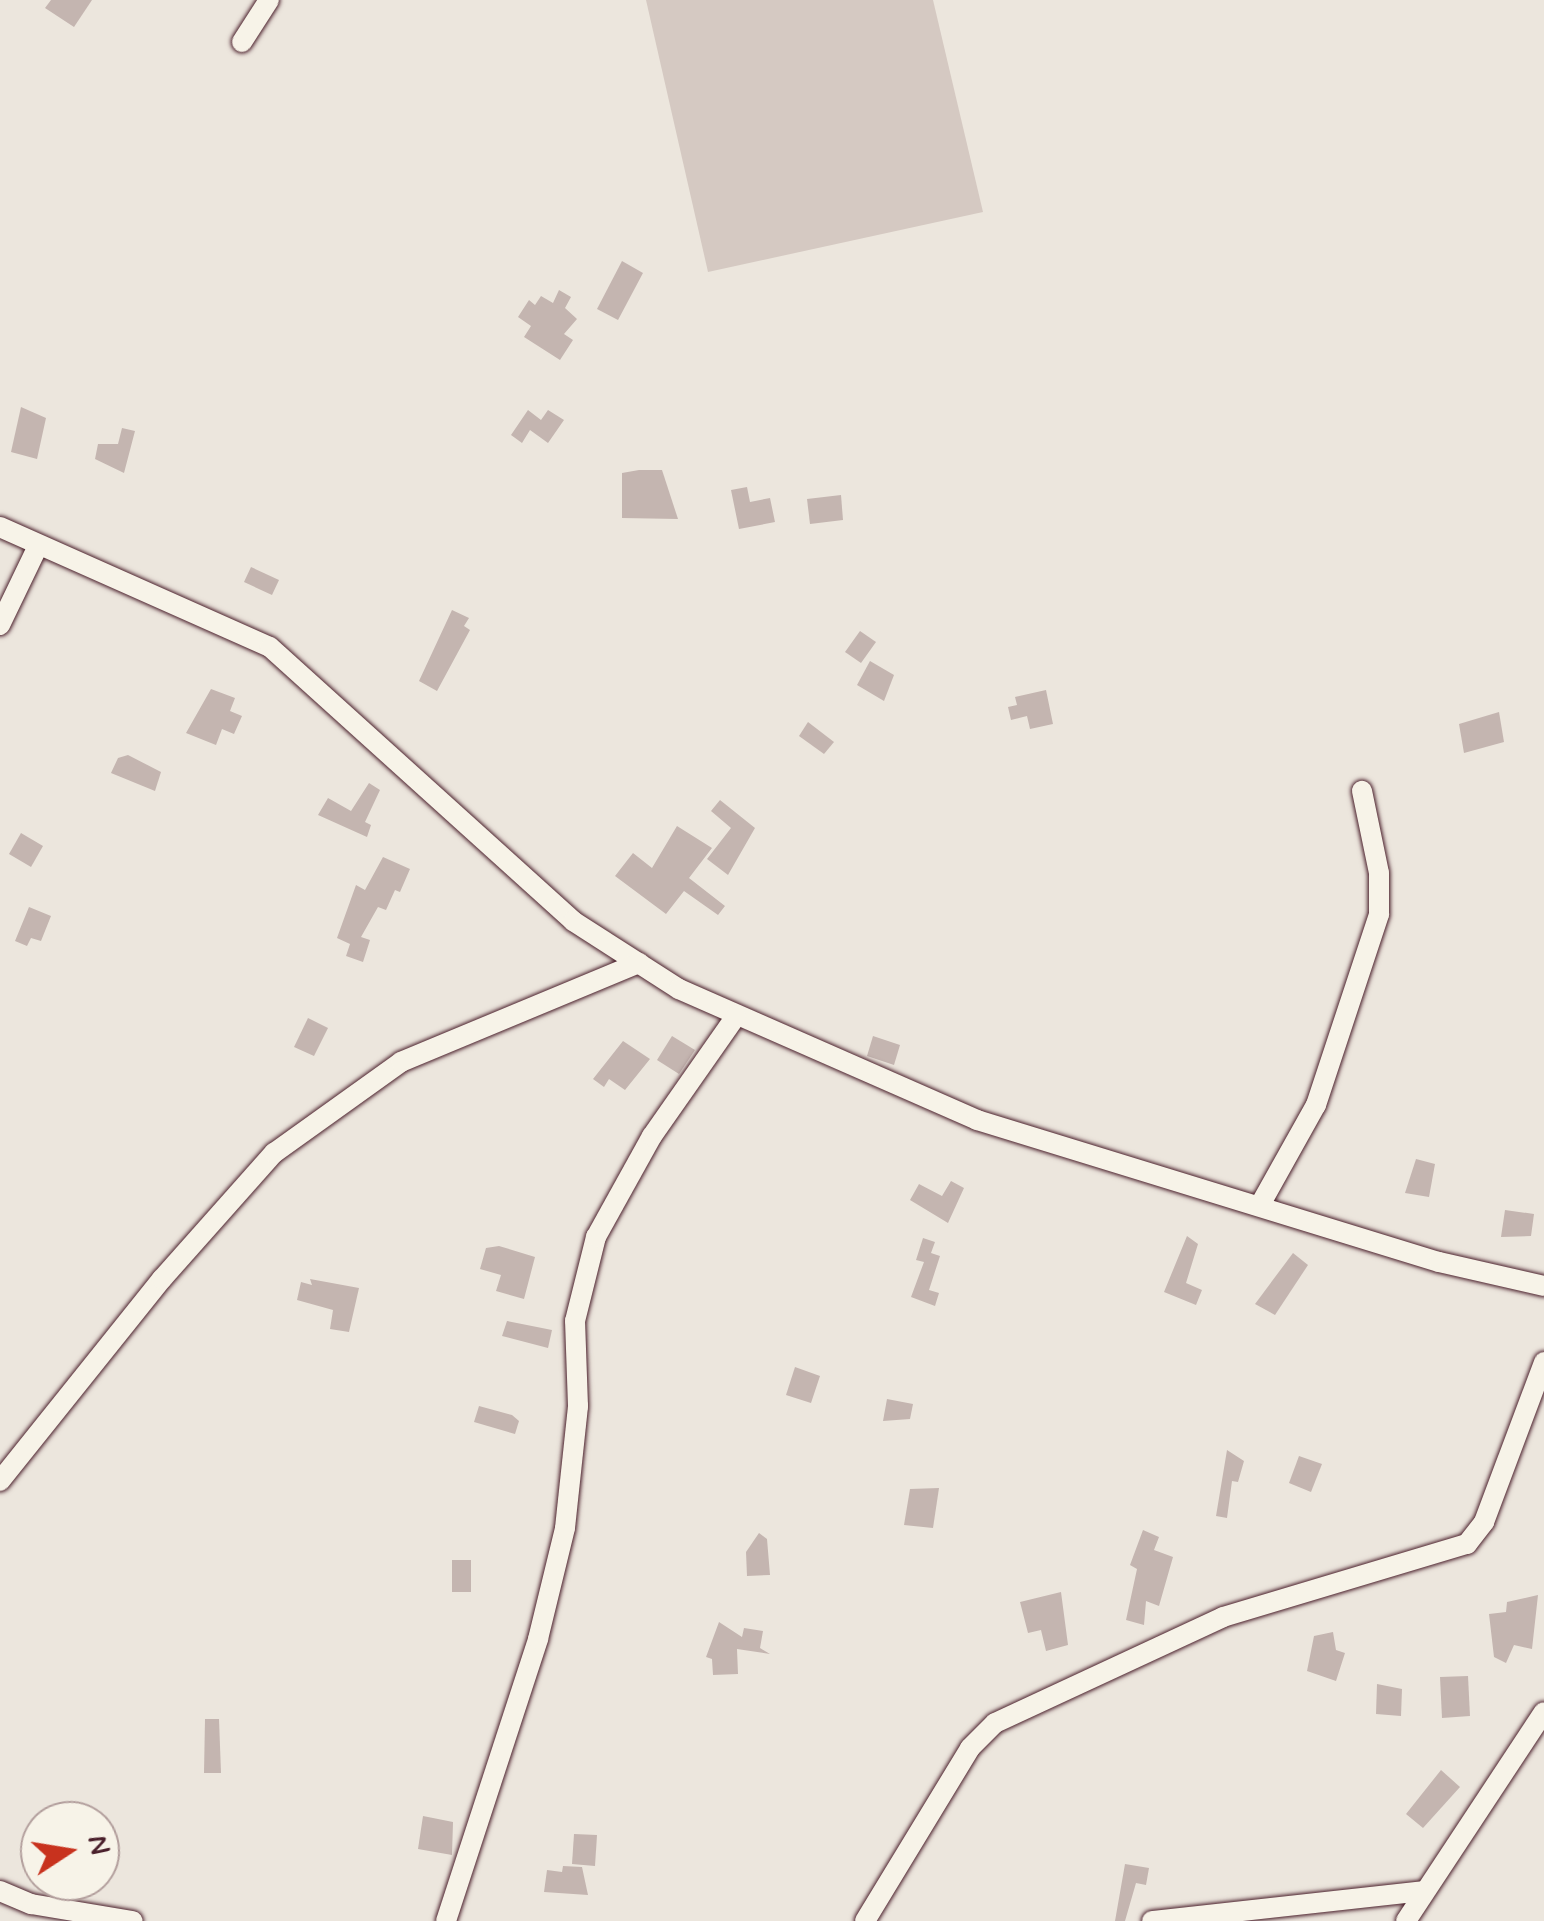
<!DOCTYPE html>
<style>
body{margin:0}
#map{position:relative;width:1544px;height:1921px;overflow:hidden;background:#ece6dd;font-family:Mynerve,sans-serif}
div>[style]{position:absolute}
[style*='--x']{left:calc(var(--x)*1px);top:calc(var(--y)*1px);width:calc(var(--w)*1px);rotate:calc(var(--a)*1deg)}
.green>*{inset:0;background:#d5c9c2}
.building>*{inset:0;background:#c4b5b0}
.roads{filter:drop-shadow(0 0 2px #4a1f2b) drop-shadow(0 0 2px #4a1f2b)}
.minor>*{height:20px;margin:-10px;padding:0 10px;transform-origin:10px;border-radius:10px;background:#f7f3e8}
span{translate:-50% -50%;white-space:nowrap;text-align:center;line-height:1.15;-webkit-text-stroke:10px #f7f3e8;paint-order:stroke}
.north{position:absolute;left:20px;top:1801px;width:100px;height:100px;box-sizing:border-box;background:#f7f3e8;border:2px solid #b29e9c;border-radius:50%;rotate:78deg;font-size:28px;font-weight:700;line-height:40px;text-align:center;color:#4a1f2b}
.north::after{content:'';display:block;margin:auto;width:35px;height:45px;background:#c8321e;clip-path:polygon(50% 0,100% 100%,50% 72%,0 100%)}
</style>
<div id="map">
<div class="green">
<i style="clip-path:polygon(646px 0,933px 0,983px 212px,708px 272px)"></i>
</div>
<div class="building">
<i style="clip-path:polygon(51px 0,92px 0,74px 27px,45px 8px)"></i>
<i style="clip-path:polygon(622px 261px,643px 273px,618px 320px,597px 309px)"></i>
<i style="clip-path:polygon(559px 290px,571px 297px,565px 308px,577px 319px,564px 334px,573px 340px,560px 360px,524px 337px,531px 326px,518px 317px,529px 300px,535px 305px,541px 296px,553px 303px)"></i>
<i style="clip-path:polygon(21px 407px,46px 418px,37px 459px,11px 452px)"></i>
<i style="clip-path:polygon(528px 410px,541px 420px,548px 410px,564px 420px,548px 443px,530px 430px,522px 443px,511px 435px)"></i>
<i style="clip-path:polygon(122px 428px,135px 431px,124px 473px,95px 459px,98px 444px,118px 444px)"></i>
<i style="clip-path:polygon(639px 470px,662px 470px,678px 519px,622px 518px,622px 473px)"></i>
<i style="clip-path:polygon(747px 487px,750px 502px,770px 498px,775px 522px,739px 529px,731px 490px)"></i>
<i style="clip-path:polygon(841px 495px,843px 520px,810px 524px,807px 499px)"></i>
<i style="clip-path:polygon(251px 567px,279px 580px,272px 595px,244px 582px)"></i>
<i style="clip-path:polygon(452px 610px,469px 618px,464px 626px,470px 630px,437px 691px,419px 681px)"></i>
<i style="clip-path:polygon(860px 631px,876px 642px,861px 663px,845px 652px)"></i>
<i style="clip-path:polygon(870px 661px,894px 675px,884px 701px,857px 685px)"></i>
<i style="clip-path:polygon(211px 689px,235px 698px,230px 711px,242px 716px,234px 734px,222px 729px,216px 745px,186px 733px)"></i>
<i style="clip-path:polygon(1046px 690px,1053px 724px,1030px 729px,1027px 716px,1011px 720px,1008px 707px,1017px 705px,1015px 697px)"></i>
<i style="clip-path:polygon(1499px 712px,1504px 742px,1464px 753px,1459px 724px)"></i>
<i style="clip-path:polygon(808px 722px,834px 742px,824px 754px,799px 736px)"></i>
<i style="clip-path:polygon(128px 755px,161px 772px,155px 791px,111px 773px,118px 758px)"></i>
<i style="clip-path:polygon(369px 783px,380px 790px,365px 822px,371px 825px,367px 837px,318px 815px,328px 798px,351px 811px)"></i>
<i style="clip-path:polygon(720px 800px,755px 828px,728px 875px,707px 859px,731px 828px,711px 811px)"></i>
<i style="clip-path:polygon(677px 826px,712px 848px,689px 878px,725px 906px,718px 915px,684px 891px,666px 914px,615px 876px,633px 853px,652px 868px)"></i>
<i style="clip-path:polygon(21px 833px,43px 846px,31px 867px,9px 854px)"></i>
<i style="clip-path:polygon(383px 857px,410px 869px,400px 892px,395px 890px,386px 910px,378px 907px,361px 937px,370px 940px,363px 962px,346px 956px,350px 944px,337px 938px,356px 885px,365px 890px)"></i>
<i style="clip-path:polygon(29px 907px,51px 916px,41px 941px,31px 938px,27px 946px,15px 941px)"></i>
<i style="clip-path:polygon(308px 1018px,328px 1028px,314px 1056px,294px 1047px)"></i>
<i style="clip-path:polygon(672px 1036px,695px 1050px,679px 1074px,657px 1060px)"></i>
<i style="clip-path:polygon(873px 1036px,900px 1045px,894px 1065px,867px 1056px)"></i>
<i style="clip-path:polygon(623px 1041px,650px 1059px,625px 1090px,609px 1079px,604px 1087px,593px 1079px)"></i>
<i style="clip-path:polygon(1416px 1159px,1435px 1164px,1429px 1197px,1405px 1193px)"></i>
<i style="clip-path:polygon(951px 1181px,964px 1188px,948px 1223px,910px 1200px,919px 1184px,942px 1196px)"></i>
<i style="clip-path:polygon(1505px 1210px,1534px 1214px,1531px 1236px,1501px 1237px)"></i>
<i style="clip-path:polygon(1187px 1236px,1198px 1244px,1186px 1283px,1202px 1290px,1196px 1305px,1164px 1292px)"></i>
<i style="clip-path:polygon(923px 1238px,935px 1242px,931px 1253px,940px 1256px,929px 1290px,939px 1293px,935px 1306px,911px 1297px,924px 1262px,916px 1260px)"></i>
<i style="clip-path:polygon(499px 1246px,535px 1257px,524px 1299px,496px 1291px,501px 1275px,480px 1269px,486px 1248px)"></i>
<i style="clip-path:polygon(1293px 1253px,1308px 1265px,1275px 1315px,1255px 1304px)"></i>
<i style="clip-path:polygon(310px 1279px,359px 1288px,349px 1332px,330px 1329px,333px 1310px,297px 1300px,301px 1282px,312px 1285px)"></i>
<i style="clip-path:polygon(507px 1321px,552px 1330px,548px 1348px,502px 1336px)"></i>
<i style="clip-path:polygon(795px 1367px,820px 1376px,811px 1403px,786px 1395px)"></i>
<i style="clip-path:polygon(887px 1399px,913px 1404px,910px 1419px,883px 1421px)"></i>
<i style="clip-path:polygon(479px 1406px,512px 1415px,519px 1421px,515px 1434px,474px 1422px)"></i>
<i style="clip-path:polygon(1227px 1450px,1244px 1461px,1238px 1482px,1232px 1481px,1227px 1518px,1216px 1516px)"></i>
<i style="clip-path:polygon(1299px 1456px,1322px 1464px,1311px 1492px,1289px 1483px)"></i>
<i style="clip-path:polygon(939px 1488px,933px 1528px,904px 1525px,910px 1489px)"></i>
<i style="clip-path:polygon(1143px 1530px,1159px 1537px,1154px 1550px,1173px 1557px,1159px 1606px,1146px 1601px,1144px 1625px,1126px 1620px,1137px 1569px,1130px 1565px)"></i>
<i style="clip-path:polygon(759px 1533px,767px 1539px,770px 1575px,747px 1576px,746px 1552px)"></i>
<i style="clip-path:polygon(452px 1560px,471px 1560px,471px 1592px,452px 1592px)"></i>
<i style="clip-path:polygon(1061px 1592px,1068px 1645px,1046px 1651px,1041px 1630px,1028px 1633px,1020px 1602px)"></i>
<i style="clip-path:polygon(1538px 1595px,1532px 1649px,1514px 1645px,1506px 1663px,1494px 1657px,1489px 1614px,1506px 1612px,1507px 1602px)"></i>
<i style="clip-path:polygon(719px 1622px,742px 1637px,744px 1628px,763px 1631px,760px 1648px,770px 1654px,737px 1649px,738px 1674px,713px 1675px,712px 1659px,706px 1657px)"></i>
<i style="clip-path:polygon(1333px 1632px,1336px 1650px,1345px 1653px,1336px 1681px,1307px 1671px,1314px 1636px)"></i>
<i style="clip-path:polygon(1468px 1676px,1470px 1716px,1442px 1718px,1440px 1677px)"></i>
<i style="clip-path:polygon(1377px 1684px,1402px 1689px,1401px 1716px,1376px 1714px)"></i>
<i style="clip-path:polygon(205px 1719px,219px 1719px,221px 1773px,204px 1773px)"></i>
<i style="clip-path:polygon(1441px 1770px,1460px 1787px,1423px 1828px,1406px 1814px)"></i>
<i style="clip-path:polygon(423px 1816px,453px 1822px,452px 1855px,418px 1849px)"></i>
<i style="clip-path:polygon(574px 1834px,597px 1835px,595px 1866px,572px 1864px)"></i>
<i style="clip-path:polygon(1125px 1864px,1149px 1868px,1146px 1885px,1136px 1883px,1125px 1921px,1115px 1921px)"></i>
<i style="clip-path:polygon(563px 1866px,582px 1867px,588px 1895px,544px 1892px,547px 1870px,562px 1872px)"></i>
</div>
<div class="roads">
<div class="minor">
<i style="--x:242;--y:42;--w:50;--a:-57.3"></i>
<i style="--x:0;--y:527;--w:295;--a:24"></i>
<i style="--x:270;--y:647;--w:409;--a:42.1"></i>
<i style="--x:573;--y:921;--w:126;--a:32.7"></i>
<i style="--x:679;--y:989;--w:326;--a:23.7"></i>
<i style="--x:977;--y:1120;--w:483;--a:17.1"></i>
<i style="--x:1439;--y:1262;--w:108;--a:12.9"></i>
<i style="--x:0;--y:625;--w:88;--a:-64.3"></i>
<i style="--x:1260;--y:1205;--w:115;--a:-60.8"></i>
<i style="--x:1316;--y:1105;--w:201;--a:-71.7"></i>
<i style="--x:1379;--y:914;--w:41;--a:-90"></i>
<i style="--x:1379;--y:873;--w:84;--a:-101.7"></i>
<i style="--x:0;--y:1481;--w:259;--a:-51.3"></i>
<i style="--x:162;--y:1279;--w:169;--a:-48.4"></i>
<i style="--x:274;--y:1153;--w:156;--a:-35.6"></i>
<i style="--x:401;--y:1062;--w:258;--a:-22.6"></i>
<i style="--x:0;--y:1891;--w:34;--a:23"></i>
<i style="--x:31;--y:1904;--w:103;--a:9.5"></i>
<i style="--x:446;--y:1921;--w:297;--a:-71.9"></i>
<i style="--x:538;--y:1639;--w:114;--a:-76.3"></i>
<i style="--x:565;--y:1528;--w:123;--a:-83.9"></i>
<i style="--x:578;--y:1406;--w:85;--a:-92"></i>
<i style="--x:575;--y:1321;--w:87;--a:-76"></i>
<i style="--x:596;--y:1237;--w:115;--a:-61"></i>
<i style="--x:652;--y:1136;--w:146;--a:-55"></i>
<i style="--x:865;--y:1921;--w:202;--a:-58.7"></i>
<i style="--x:970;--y:1748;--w:35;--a:-45"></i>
<i style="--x:995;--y:1723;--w:251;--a:-24.9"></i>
<i style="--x:1223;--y:1617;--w:255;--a:-16.7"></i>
<i style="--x:1467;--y:1544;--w:28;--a:-52"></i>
<i style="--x:1484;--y:1522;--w:171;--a:-69.4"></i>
<i style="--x:1152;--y:1921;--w:274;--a:-6.3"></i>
<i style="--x:1406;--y:1921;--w:250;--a:-56.6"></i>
</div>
</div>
<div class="north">N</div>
</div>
